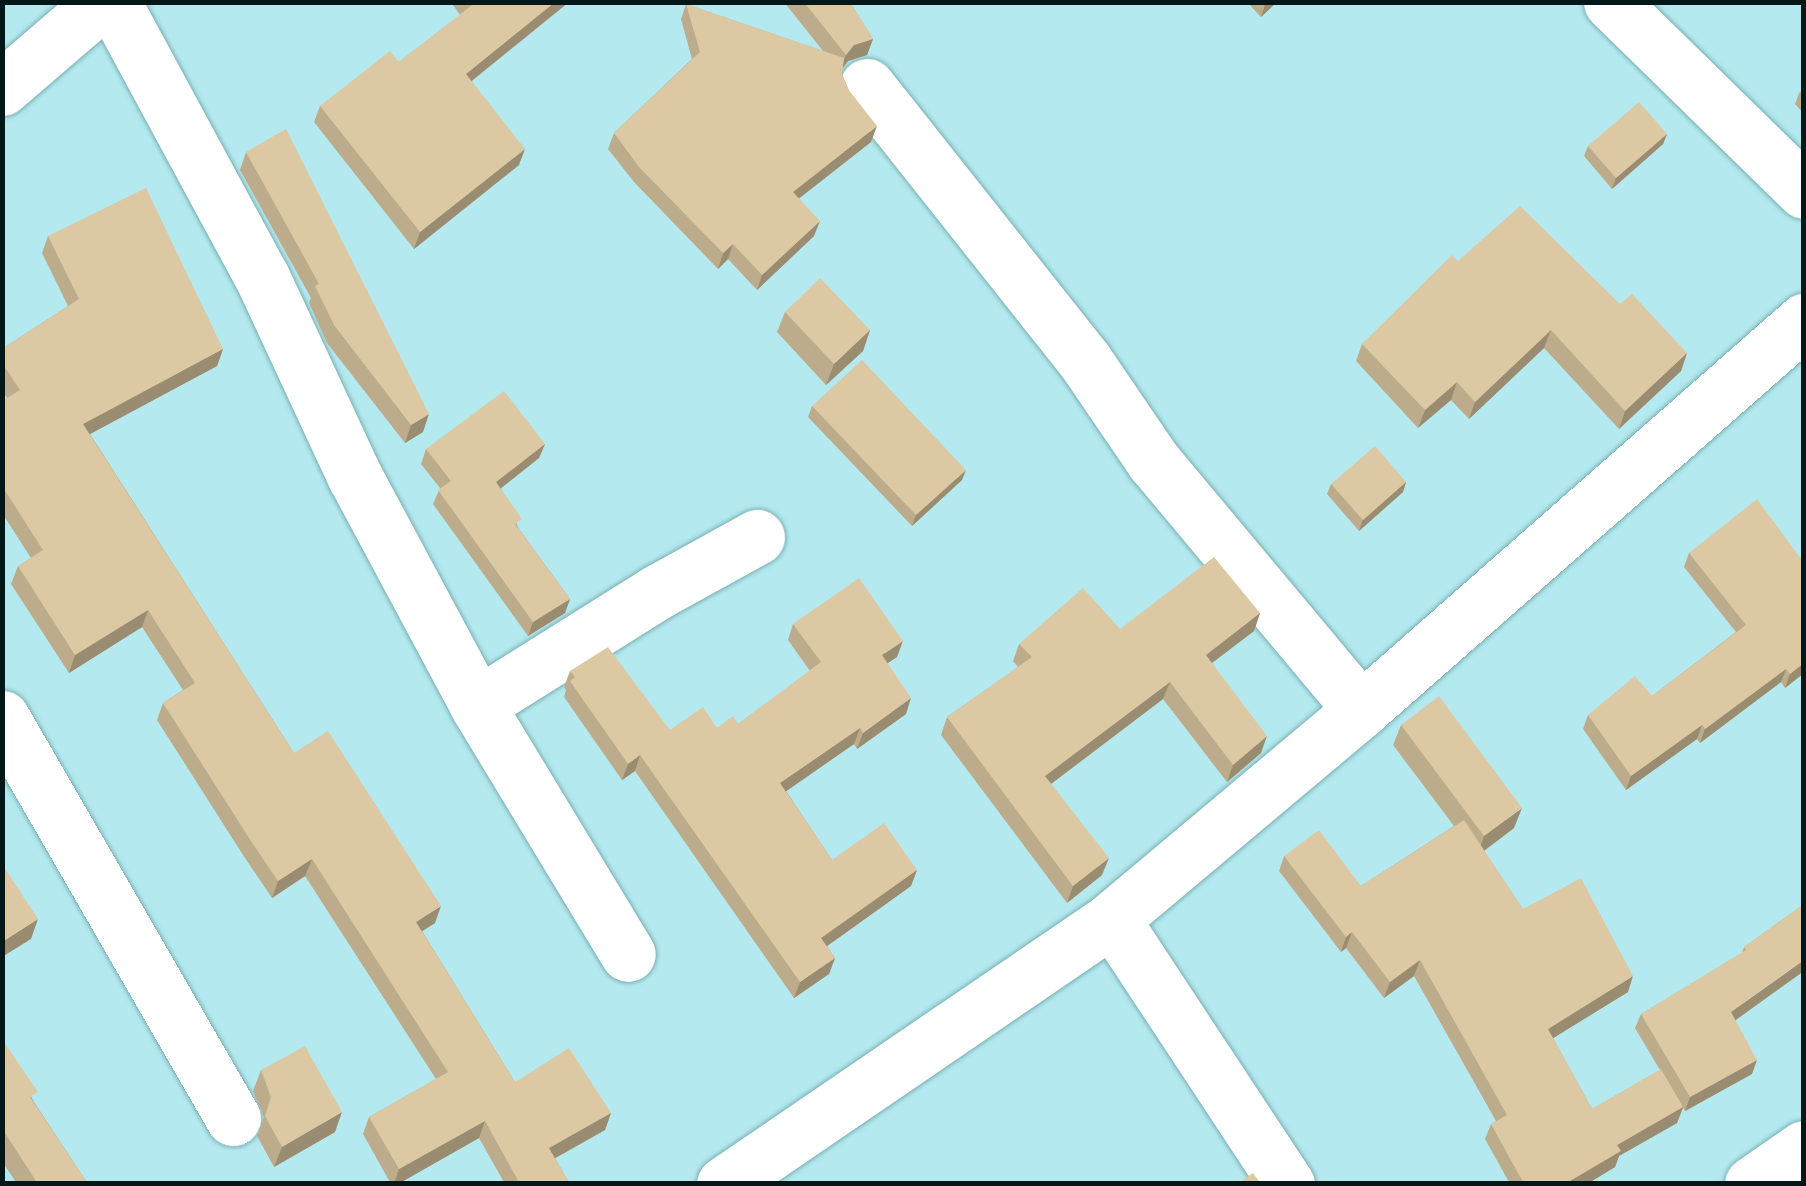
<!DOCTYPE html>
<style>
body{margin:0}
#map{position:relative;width:1806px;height:1186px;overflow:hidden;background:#b4eaef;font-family:"DejaVu Sans",sans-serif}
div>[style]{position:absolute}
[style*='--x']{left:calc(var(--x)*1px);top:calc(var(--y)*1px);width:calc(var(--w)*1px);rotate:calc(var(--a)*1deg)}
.roads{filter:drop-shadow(0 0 2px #79aeb2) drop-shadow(0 0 2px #79aeb2)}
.minor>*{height:55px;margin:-27.5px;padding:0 27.5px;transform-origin:27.5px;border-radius:27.5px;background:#fff}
.highway>*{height:55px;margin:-27.5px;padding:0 27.5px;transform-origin:27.5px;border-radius:27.5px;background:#fff}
.wall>*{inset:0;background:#bdac8b}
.shaded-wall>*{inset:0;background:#9a8c71}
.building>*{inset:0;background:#dcc8a2}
span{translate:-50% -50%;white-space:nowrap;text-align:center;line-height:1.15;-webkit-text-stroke:8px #b4eaef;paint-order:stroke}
.frame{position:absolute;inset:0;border:5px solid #031719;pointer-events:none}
</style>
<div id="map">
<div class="roads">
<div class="minor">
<i style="--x:113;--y:2;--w:313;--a:61.6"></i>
<i style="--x:262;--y:277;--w:221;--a:65.1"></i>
<i style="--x:355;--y:477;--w:259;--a:61.8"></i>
<i style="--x:477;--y:705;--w:291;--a:58.8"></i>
<i style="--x:1611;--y:2;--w:270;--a:44.4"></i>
<i style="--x:867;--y:86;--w:351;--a:51.6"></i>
<i style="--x:1085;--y:361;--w:122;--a:55.7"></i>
<i style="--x:1154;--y:462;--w:323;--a:50.1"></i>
<i style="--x:477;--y:705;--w:215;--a:-32.1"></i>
<i style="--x:659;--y:591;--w:112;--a:-28.9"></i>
<i style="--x:2;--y:718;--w:462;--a:60"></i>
<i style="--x:1112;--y:919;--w:318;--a:56.6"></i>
<i style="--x:724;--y:1184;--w:470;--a:-34.3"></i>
<i style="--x:1112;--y:919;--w:325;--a:-40"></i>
<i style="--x:1361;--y:710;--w:590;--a:-41.29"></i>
<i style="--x:1752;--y:1184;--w:63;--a:-34.7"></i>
</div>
<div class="highway">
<i style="--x:2;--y:88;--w:132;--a:-40.7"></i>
</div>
</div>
<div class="wall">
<i style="clip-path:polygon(451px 2px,569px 2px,472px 81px,519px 165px,414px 249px,314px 122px,320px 106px,399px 62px,460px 15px)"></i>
<i style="clip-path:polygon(784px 2px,850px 2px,873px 39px,867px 55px,848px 61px,843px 68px,842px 74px,871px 142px,799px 198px,814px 236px,757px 290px,728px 259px,718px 269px,634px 182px,608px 149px,614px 133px,692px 59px,681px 19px,686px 4px,823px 51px)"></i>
<i style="clip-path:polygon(1247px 2px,1277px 2px,1261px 17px)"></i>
<i style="clip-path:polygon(1804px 89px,1804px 114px,1795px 104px,1799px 93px)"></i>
<i style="clip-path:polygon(1667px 134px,1663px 144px,1612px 189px,1584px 156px,1588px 146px)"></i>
<i style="clip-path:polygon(246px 152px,423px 432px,405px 443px,327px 343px,309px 303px,311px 298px,240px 170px)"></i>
<i style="clip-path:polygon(48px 236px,223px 349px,217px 366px,90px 434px,294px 753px,435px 923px,422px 931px,515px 1082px,611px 1113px,605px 1130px,555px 1158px,570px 1184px,505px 1184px,479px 1138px,398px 1184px,391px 1184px,363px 1134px,369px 1117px,436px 1079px,305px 876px,272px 898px,243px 855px,157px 720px,163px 703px,183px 690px,142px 627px,69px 673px,11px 584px,18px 566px,31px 558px,2px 513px,2px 401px,7px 398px,2px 390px,2px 349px,68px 306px,42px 253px)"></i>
<i style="clip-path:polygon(1458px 261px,1620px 304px,1687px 353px,1681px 371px,1619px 429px,1544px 348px,1469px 419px,1451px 400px,1418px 428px,1356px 361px,1362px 344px)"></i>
<i style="clip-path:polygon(785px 312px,870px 330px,863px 351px,826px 385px,777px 332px)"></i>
<i style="clip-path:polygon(812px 406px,962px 480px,912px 526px,808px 417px)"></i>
<i style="clip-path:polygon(545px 444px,539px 458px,501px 488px,519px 529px,570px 599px,565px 613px,528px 636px,433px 504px,440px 488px,421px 464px,426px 449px)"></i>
<i style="clip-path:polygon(1406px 482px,1403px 492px,1359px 531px,1327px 494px,1331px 484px)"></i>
<i style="clip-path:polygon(1689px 553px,1804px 563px,1804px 673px,1785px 688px,1781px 682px,1700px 743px,1697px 739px,1626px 790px,1583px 729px,1588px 715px,1652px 696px,1736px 632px,1684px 567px)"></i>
<i style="clip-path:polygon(1260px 613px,1254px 631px,1212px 663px,1261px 753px,1227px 782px,1163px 699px,1051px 784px,1102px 875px,1067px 903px,941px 735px,947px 717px,1018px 667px,1013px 661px,1019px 644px,1120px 629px)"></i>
<i style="clip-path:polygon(793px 624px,897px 657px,887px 663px,906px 714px,857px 749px,854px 744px,786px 791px,832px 860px,917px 870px,911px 886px,827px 946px,835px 958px,829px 974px,794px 998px,635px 771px,622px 780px,564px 697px,566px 690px,564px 687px,570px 671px,670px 730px,717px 728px,738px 724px,810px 671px,788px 640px)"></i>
<i style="clip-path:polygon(1401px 725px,1514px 828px,1484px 851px,1523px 909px,1628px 992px,1553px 1038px,1592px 1109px,1660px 1070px,1635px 1028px,1641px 1014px,1742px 953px,1744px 947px,1804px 904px,1735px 1020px,1752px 1074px,1685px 1111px,1683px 1108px,1677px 1123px,1619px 1156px,1615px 1167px,1587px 1184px,1510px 1184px,1485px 1139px,1491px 1124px,1496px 1121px,1414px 976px,1384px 998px,1346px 948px,1341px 952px,1279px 871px,1284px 856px,1361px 886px,1454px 826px,1393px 745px)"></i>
<i style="clip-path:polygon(2px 1039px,34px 1102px,88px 1184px,17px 1184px,2px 1161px)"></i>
<i style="clip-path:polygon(261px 1070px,335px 1132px,274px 1167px,257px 1136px,264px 1117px,253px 1091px)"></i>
</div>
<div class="shaded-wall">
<i style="clip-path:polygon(555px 2px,569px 2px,460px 90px,466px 74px)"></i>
<i style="clip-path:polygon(1266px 2px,1277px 2px,1261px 17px)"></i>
<i style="clip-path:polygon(873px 39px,867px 55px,848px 61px,840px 71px,846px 55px,854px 45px)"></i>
<i style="clip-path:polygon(877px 126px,871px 142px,787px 208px,793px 192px)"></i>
<i style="clip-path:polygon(1667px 134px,1663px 144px,1612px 189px,1616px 178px)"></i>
<i style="clip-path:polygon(525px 149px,519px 165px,414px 249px,420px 232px)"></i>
<i style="clip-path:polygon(820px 221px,814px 236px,757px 290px,762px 275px)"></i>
<i style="clip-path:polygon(733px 244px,728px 259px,718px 269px,723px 253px)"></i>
<i style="clip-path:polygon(870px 330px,863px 351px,826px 385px,834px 364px)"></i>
<i style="clip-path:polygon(1551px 330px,1544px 348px,1469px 419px,1475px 402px)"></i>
<i style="clip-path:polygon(223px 349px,217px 366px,77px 441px,83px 424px)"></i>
<i style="clip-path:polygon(1687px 353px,1681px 371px,1619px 429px,1625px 411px)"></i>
<i style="clip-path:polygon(1457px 382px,1451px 400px,1418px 428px,1425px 410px)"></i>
<i style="clip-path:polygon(429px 414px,423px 432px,405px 443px,411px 425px)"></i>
<i style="clip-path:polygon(545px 444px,539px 458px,491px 496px,496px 482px)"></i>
<i style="clip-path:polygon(966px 470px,962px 480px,912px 526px,916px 515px)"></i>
<i style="clip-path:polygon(1406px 482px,1403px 492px,1359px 531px,1363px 520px)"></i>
<i style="clip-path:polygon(570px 599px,565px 613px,528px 636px,533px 622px)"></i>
<i style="clip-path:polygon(148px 610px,142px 627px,69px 673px,75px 655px)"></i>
<i style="clip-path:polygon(1260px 613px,1254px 631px,1200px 672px,1206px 655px)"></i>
<i style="clip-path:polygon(903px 641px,897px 657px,876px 671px,882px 655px)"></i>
<i style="clip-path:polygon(1804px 663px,1804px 673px,1785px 688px,1790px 674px)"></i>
<i style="clip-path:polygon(1786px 669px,1781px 682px,1700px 743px,1705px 729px)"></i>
<i style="clip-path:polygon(1170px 682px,1163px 699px,1039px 793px,1045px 776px)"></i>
<i style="clip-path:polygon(911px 698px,906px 714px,857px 749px,863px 733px)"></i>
<i style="clip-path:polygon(1702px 725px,1697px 739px,1626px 790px,1631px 776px)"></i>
<i style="clip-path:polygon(860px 728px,854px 744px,775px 799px,780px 783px)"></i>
<i style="clip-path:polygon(1267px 736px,1261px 753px,1227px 782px,1233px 765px)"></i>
<i style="clip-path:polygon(640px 755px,635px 771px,622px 780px,628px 764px)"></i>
<i style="clip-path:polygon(1522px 808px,1514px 828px,1477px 856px,1484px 836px)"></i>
<i style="clip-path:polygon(1109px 858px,1102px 875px,1067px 903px,1073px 886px)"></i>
<i style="clip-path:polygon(312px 859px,305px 876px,272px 898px,278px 881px)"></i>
<i style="clip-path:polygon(917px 870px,911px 886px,816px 954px,821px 938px)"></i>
<i style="clip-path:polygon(441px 906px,435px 923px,410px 939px,416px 922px)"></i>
<i style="clip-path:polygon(38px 919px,31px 939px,2px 957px,2px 942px)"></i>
<i style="clip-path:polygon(1352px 932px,1346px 948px,1341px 952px,1346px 937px)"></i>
<i style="clip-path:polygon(835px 958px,829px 974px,794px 998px,800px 982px)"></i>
<i style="clip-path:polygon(1420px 960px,1414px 976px,1384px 998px,1390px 982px)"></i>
<i style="clip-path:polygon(1804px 960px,1804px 971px,1726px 1027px,1731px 1012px)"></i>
<i style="clip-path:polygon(1633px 976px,1628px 992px,1542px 1045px,1548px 1029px)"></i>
<i style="clip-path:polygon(1757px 1060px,1752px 1074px,1685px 1111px,1690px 1097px)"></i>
<i style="clip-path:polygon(1683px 1107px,1677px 1123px,1619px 1156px,1615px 1167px,1587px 1184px,1565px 1184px,1617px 1145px)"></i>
<i style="clip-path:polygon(342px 1112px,335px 1132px,274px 1167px,282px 1147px)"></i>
<i style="clip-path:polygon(611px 1113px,605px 1130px,543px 1165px,549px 1148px)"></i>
<i style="clip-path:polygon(485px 1121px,479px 1138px,398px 1184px,394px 1184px,399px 1169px)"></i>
</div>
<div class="building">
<i style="clip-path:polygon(469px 2px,555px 2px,466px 74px,525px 149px,420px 232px,320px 106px,390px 51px,399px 62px,472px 5px)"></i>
<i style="clip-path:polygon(804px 2px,850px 2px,873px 39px,854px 45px,846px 55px)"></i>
<i style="clip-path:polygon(686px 4px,844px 58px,842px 74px,848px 89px,877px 126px,793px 192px,820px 221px,762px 275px,733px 244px,723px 253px,639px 167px,614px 133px,700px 52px)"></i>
<i style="clip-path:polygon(1639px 102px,1667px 134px,1616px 178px,1588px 146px)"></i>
<i style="clip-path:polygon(286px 129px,429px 414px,411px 425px,334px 325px,315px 286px,319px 284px,246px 152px)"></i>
<i style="clip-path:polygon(146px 188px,223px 349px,83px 424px,294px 753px,328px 731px,441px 906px,416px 922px,515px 1082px,569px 1048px,611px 1113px,549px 1148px,570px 1184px,520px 1184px,485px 1121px,399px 1169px,369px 1117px,448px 1072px,312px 859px,278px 881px,249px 838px,163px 703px,195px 683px,148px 610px,75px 655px,18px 566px,43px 550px,2px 486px,2px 401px,20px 390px,2px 363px,2px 349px,79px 299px,48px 236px)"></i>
<i style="clip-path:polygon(1520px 206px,1620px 304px,1632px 294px,1687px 353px,1625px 411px,1551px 330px,1475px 402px,1457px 382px,1425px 410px,1362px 344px,1452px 255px,1458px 261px)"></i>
<i style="clip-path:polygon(820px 278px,870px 330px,834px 364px,785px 312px)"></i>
<i style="clip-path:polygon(862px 360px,966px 470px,916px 515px,812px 406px)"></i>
<i style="clip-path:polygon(504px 391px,545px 444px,496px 482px,522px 519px,515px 524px,570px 599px,533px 622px,438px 490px,451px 481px,426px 449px)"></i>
<i style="clip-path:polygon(1375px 446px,1406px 482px,1363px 520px,1331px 484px)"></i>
<i style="clip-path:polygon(1757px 499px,1804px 563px,1804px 663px,1790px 674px,1786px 669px,1705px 729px,1702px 725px,1631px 776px,1588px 715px,1635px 676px,1652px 696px,1746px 625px,1689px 553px)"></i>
<i style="clip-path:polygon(1214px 557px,1260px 613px,1206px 655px,1267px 736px,1233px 765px,1170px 682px,1045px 776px,1109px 858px,1073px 886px,947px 717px,1032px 657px,1019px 644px,1083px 588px,1120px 629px)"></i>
<i style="clip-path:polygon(859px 578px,903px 641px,882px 655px,911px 698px,863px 733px,860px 728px,780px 783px,832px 860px,884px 823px,917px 870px,821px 938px,835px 958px,800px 982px,640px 755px,628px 764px,570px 681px,575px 677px,570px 671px,608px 647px,670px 730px,703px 707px,717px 728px,733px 716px,738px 724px,821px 662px,793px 624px)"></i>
<i style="clip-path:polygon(1439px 696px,1522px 808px,1484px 836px,1401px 725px)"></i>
<i style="clip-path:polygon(1464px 820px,1523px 909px,1581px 878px,1633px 976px,1548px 1029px,1592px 1109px,1661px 1069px,1683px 1107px,1617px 1145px,1621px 1151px,1565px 1184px,1524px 1184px,1491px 1124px,1507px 1115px,1420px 960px,1390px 982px,1352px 932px,1346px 937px,1284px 856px,1319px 830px,1361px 886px)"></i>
<i style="clip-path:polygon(2px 864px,38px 919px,2px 942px)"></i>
<i style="clip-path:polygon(1804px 904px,1804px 960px,1731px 1012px,1757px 1060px,1690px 1097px,1641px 1014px,1746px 950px,1744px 947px)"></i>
<i style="clip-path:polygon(2px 1039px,38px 1092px,30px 1097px,88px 1184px,38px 1184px,5px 1133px,2px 1135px)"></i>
<i style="clip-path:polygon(305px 1046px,342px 1112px,282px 1147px,265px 1116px,271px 1097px,261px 1070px)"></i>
<i style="clip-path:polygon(1253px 1173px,1261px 1184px,1237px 1184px)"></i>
</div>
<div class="frame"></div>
</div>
